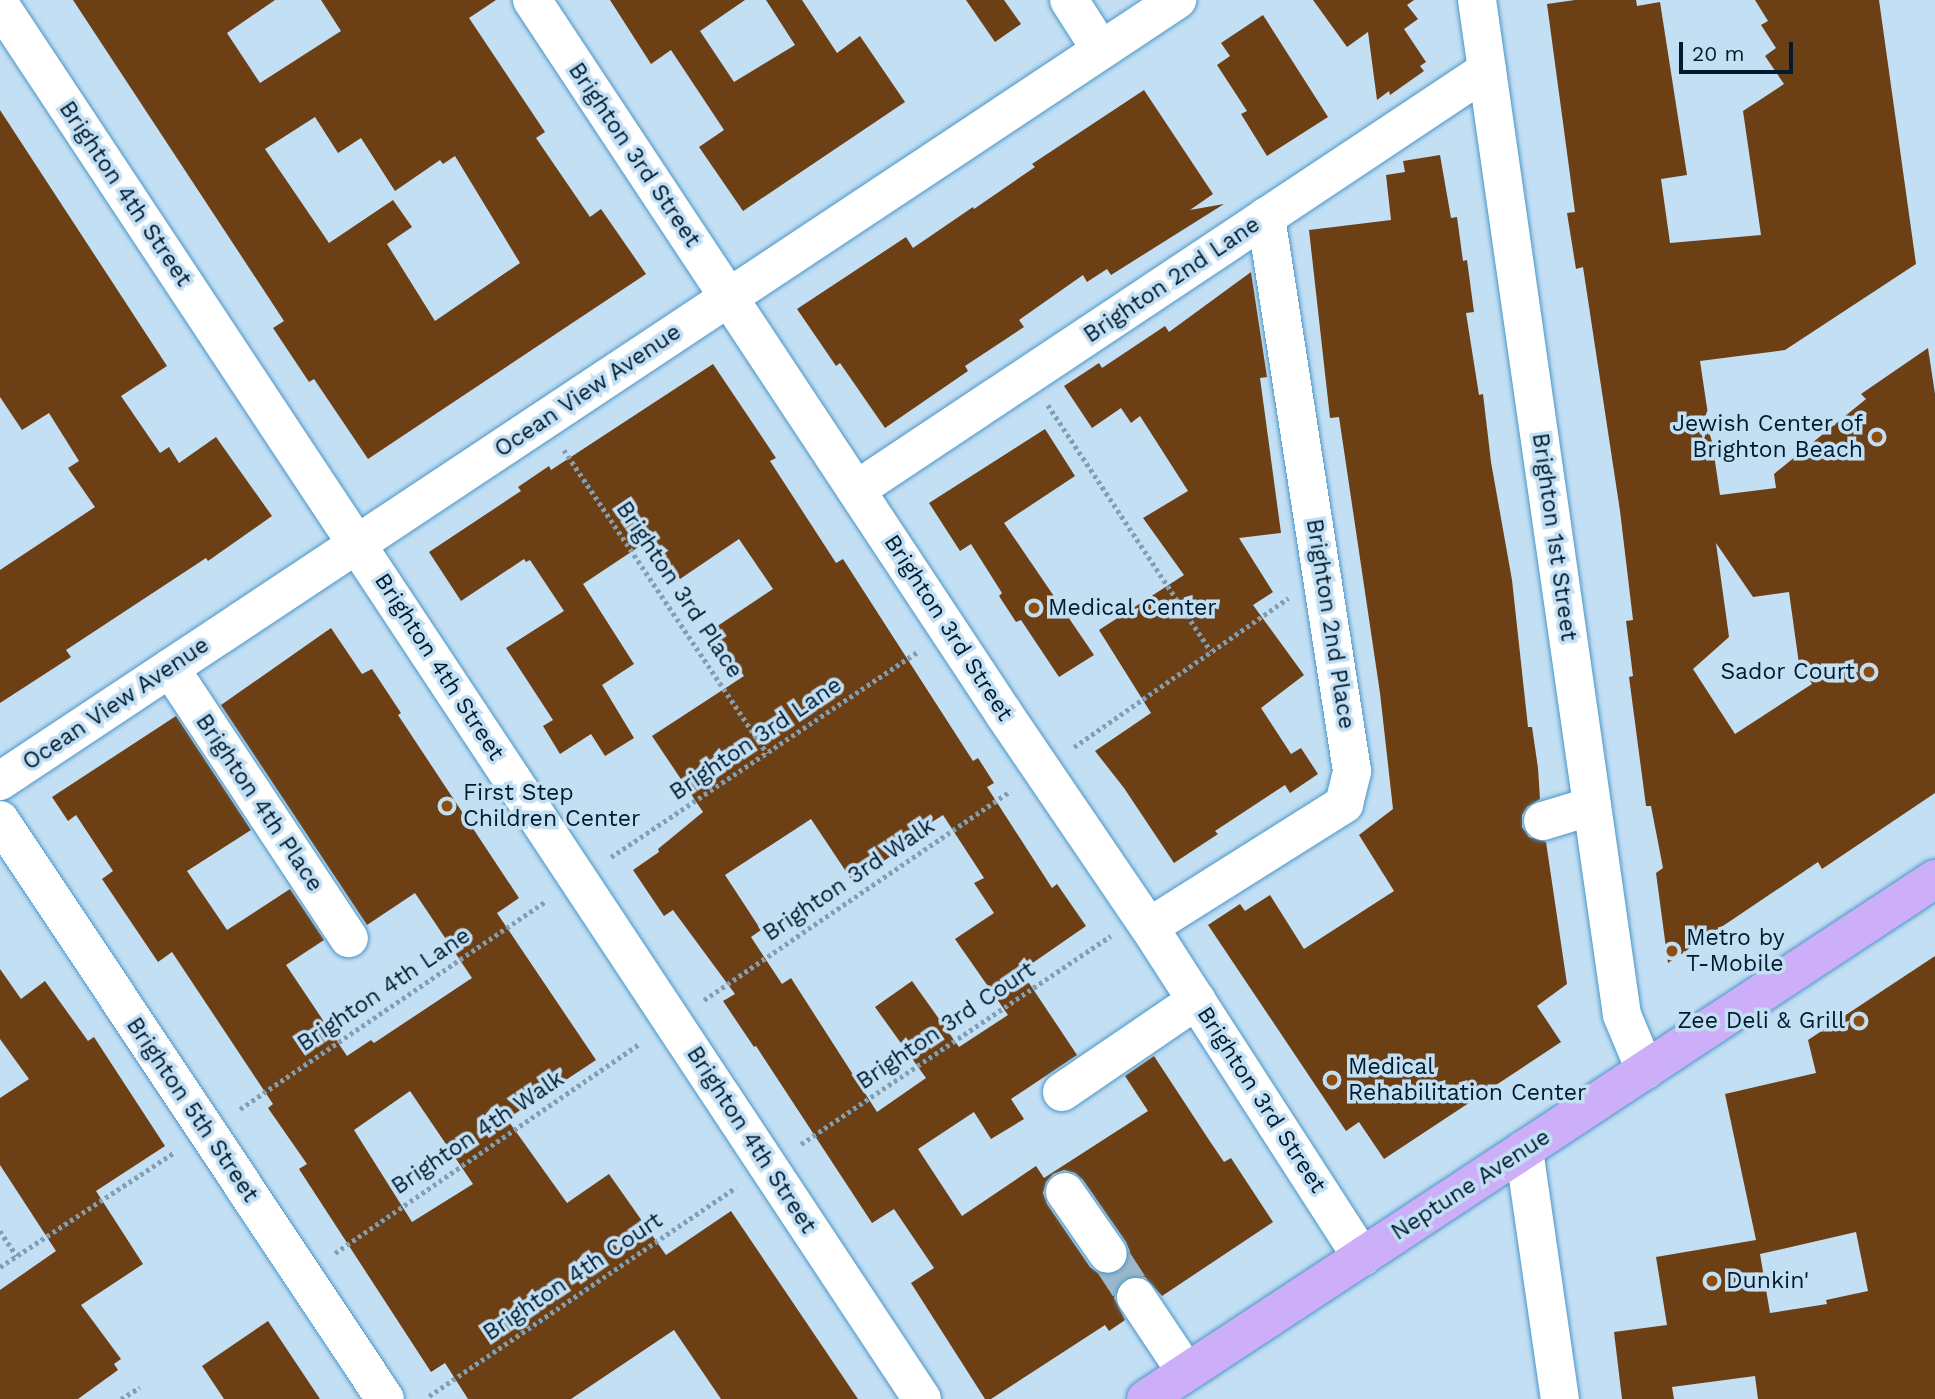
<!DOCTYPE html>
<style>
body{margin:0}
#map{position:relative;width:1935px;height:1399px;overflow:hidden;background:#c3dff4;font-family:"Work Sans",sans-serif}
div>[style]{position:absolute}
[style*='--x']{left:calc(var(--x)*1px);top:calc(var(--y)*1px);width:calc(var(--w)*1px);rotate:calc(var(--a)*1deg)}
.building>*{inset:0;background:#6d3f15}
.minor-tunnel>*{height:38px;margin-top:-19px;transform-origin:0;background:repeating-linear-gradient(90deg,#9cb8cc 0 38px,transparent 0 57px)}
.path>*{height:4.5px;margin-top:-2.25px;transform-origin:0;background:repeating-linear-gradient(90deg,#829eb2 0 3.5px,transparent 0 7px)}
.roads{filter:drop-shadow(0 0 2px #4b96c7) drop-shadow(0 0 2px #4b96c7)}
.minor>*{height:38px;margin:-19px;padding:0 19px;transform-origin:19px;border-radius:19px;background:#fff}
.major>*{height:38px;margin:-19px;padding:0 19px;transform-origin:19px;border-radius:19px;background:#ccaff8}
.dots>*{width:19px;height:19px;translate:-50% -50%;box-sizing:border-box;border:4px solid #c3dff4;border-radius:50%}
span{translate:-50% -50%;white-space:nowrap;text-align:center;line-height:1.15;-webkit-text-stroke:7px #c3dff4;paint-order:stroke}
.street-label{font-size:23px;color:#001b2e}
.poi-label{font-size:23px;color:#001b2e}
.right{translate:-100% -50%;text-align:right}
.left{translate:0 -50%;text-align:left}
.scale{position:absolute;left:1679px;top:42px;width:114px;height:32px;box-sizing:border-box;border:4px solid #001b2e;border-top:0;padding-left:9px;font-size:21px;line-height:24px;white-space:nowrap;color:#001b2e;-webkit-text-stroke:5px #c3dff4;paint-order:stroke}
</style>
<div id="map">
<div class="building">
<i style="clip-path:polygon(evenodd,73px 0,275px 0,227px 33px,260px 83px,341px 31px,321px 0,496px 0,469px 18px,545px 132px,536px 138px,590px 217px,601px 209px,646px 274px,368px 459px,314px 379px,309px 382px,273px 328px,284px 321px,73px 0,315px 117px,338px 153px,361px 138px,395px 191px,440px 160px,443px 164px,455px 156px,520px 263px,435px 321px,387px 244px,412px 227px,393px 200px,329px 243px,265px 149px,315px 117px)"></i>
<i style="clip-path:polygon(610px 0,745px 0,700px 31px,734px 82px,795px 45px,766px 0,802px 0,837px 53px,860px 36px,905px 102px,743px 211px,699px 147px,724px 130px,671px 50px,651px 64px)"></i>
<i style="clip-path:polygon(966px 0,1004px 0,1021px 24px,995px 42px)"></i>
<i style="clip-path:polygon(1313px 0,1414px 0,1407px 5px,1418px 19px,1404px 29px,1426px 62px,1420px 66px,1424px 71px,1390px 95px,1389px 91px,1377px 100px,1368px 32px,1347px 47px)"></i>
<i style="clip-path:polygon(evenodd,1575px 0,1636px 0,1637px 6px,1660px 2px,1687px 175px,1661px 179px,1670px 243px,1761px 235px,1743px 111px,1784px 84px,1765px 56px,1776px 48px,1761px 25px,1768px 21px,1755px 0,1879px 0,1916px 264px,1785px 350px,1700px 361px,1720px 495px,1776px 488px,1774px 474px,1866px 399px,1861px 394px,1928px 348px,1935px 394px,1935px 793px,1822px 869px,1818px 862px,1668px 963px,1656px 873px,1663px 868px,1651px 806px,1646px 806px,1629px 677px,1633px 676px,1626px 621px,1633px 620px,1620px 511px,1583px 267px,1576px 269px,1567px 213px,1575px 212px,1547px 4px,1575px 0,1716px 543px,1753px 597px,1789px 592px,1799px 664px,1812px 684px,1735px 734px,1693px 669px,1729px 637px,1716px 543px)"></i>
<i style="clip-path:polygon(1263px 15px,1328px 117px,1267px 156px,1241px 114px,1247px 111px,1217px 65px,1230px 56px,1221px 43px)"></i>
<i style="clip-path:polygon(1144px 90px,1213px 194px,1190px 210px,1224px 204px,1111px 275px,1107px 269px,1087px 282px,1083px 275px,1019px 320px,1024px 327px,965px 366px,968px 371px,885px 428px,840px 363px,836px 366px,797px 309px,906px 237px,913px 248px,973px 207px,974px 209px,1035px 167px,1032px 164px)"></i>
<i style="clip-path:polygon(0 110px,167px 366px,121px 396px,160px 453px,169px 447px,179px 463px,216px 437px,272px 516px,208px 561px,206px 558px,66px 650px,71px 657px,0 703px,0 570px,95px 507px,68px 468px,79px 461px,49px 413px,22px 430px,0 397px)"></i>
<i style="clip-path:polygon(1440px 155px,1451px 218px,1457px 217px,1463px 261px,1467px 260px,1474px 312px,1466px 313px,1479px 395px,1483px 394px,1491px 462px,1512px 580px,1528px 727px,1532px 727px,1538px 768px,1540px 799px,1527px 807px,1522px 815px,1522px 827px,1529px 837px,1546px 842px,1567px 984px,1537px 1006px,1561px 1042px,1384px 1159px,1359px 1122px,1346px 1131px,1208px 925px,1240px 904px,1245px 911px,1270px 895px,1304px 949px,1394px 891px,1359px 835px,1393px 809px,1380px 693px,1339px 417px,1330px 418px,1309px 230px,1391px 220px,1386px 175px,1405px 172px,1403px 161px)"></i>
<i style="clip-path:polygon(1251px 272px,1267px 377px,1260px 378px,1281px 533px,1239px 538px,1273px 592px,1253px 605px,1304px 675px,1261px 708px,1291px 754px,1301px 748px,1318px 774px,1290px 793px,1285px 785px,1215px 831px,1218px 834px,1174px 863px,1124px 788px,1095px 751px,1151px 713px,1099px 630px,1184px 575px,1143px 518px,1188px 491px,1140px 416px,1131px 423px,1121px 408px,1092px 428px,1064px 386px,1099px 363px,1102px 368px,1165px 326px,1169px 332px)"></i>
<i style="clip-path:polygon(evenodd,713px 364px,776px 458px,770px 461px,836px 563px,843px 559px,973px 761px,978px 758px,994px 783px,987px 787px,1052px 888px,1057px 884px,1086px 926px,1021px 971px,1077px 1055px,1011px 1099px,1024px 1119px,991px 1139px,974px 1112px,918px 1149px,962px 1216px,1036px 1166px,1044px 1178px,1148px 1111px,1125px 1076px,1154px 1056px,1211px 1143px,1224px 1162px,1231px 1158px,1273px 1222px,1162px 1296px,1145px 1277px,1134px 1275px,1124px 1278px,1117px 1287px,1114px 1298px,1125px 1320px,1109px 1331px,1105px 1325px,991px 1399px,985px 1399px,911px 1283px,934px 1268px,894px 1209px,872px 1223px,756px 1046px,754px 1047px,723px 1001px,735px 994px,673px 910px,664px 916px,633px 870px,659px 852px,658px 849px,703px 812px,652px 736px,744px 676px,713px 629px,773px 589px,739px 539px,680px 579px,655px 541px,648px 545px,646px 542px,583px 584px,634px 664px,602px 685px,634px 738px,605px 756px,591px 734px,560px 754px,543px 726px,553px 720px,506px 648px,564px 611px,530px 560px,526px 562px,524px 559px,461px 601px,429px 552px,521px 491px,518px 487px,549px 466px,551px 470px,713px 364px,943px 815px,984px 878px,974px 883px,994px 913px,955px 939px,1008px 1015px,959px 1047px,912px 981px,875px 1007px,926px 1078px,877px 1112px,791px 978px,782px 984px,751px 937px,761px 930px,725px 875px,811px 819px,853px 882px,891px 856px,888px 850px,943px 815px,713px 364px,1064px 1170px,1075px 1173px,1083px 1180px,1126px 1242px,1130px 1252px,1128px 1263px,1120px 1272px,1110px 1276px,1099px 1274px,1090px 1267px,1047px 1204px,1043px 1193px,1046px 1182px,1053px 1174px,1064px 1170px)"></i>
<i style="clip-path:polygon(1045px 429px,1075px 476px,1004px 523px,1094px 655px,1059px 677px,1021px 620px,1016px 622px,999px 596px,1002px 593px,971px 544px,960px 551px,929px 503px)"></i>
<i style="clip-path:polygon(evenodd,331px 628px,362px 674px,372px 669px,401px 713px,398px 715px,519px 898px,497px 913px,596px 1060px,507px 1119px,567px 1203px,609px 1174px,666px 1255px,731px 1211px,858px 1399px,721px 1399px,674px 1330px,571px 1399px,468px 1399px,445px 1363px,431px 1372px,299px 1169px,307px 1164px,268px 1108px,273px 1104px,172px 952px,158px 962px,102px 879px,113px 871px,76px 815px,68px 821px,52px 797px,176px 716px,251px 830px,187px 871px,227px 930px,290px 889px,324px 940px,286px 965px,347px 1056px,371px 1040px,374px 1043px,472px 978px,415px 893px,367px 925px,221px 705px,331px 628px,410px 1091px,473px 1184px,412px 1222px,354px 1130px,410px 1091px)"></i>
<i style="clip-path:polygon(evenodd,1935px 956px,1935px 1399px,1758px 1399px,1755px 1376px,1672px 1387px,1674px 1399px,1622px 1399px,1614px 1332px,1667px 1325px,1656px 1257px,1756px 1240px,1725px 1094px,1816px 1073px,1808px 1040px,1935px 956px,1856px 1232px,1868px 1291px,1826px 1300px,1827px 1304px,1770px 1313px,1760px 1254px,1856px 1232px)"></i>
<i style="clip-path:polygon(0 969px,21px 999px,45px 981px,88px 1041px,94px 1037px,165px 1146px,96px 1191px,143px 1264px,81px 1305px,121px 1359px,114px 1364px,118px 1370px,78px 1399px,0 1399px,0 1290px,56px 1251px,0 1165px,0 1098px,29px 1079px,0 1039px)"></i>
<i style="clip-path:polygon(268px 1321px,320px 1399px,224px 1399px,202px 1366px)"></i>
</div>
<div class="minor-tunnel">
<i style="--x:1108;--y:1254;--w:51;--a:56.9"></i>
</div>
<div class="path">
<i style="--x:1048;--y:405;--w:295;--a:56.5"></i>
<i style="--x:564;--y:450;--w:365;--a:56.2"></i>
<i style="--x:1074;--y:747;--w:261;--a:-34.8"></i>
<i style="--x:611;--y:857;--w:371;--a:-33.8"></i>
<i style="--x:704;--y:1000;--w:371;--a:-34.3"></i>
<i style="--x:240;--y:1109;--w:370;--a:-34.2"></i>
<i style="--x:801;--y:1144;--w:373;--a:-33.9"></i>
<i style="--x:0;--y:1231;--w:30;--a:56"></i>
<i style="--x:335;--y:1253;--w:370;--a:-34.5"></i>
<i style="--x:0;--y:1267;--w:209;--a:-33.3"></i>
<i style="--x:429;--y:1396;--w:371;--a:-34.2"></i>
<i style="--x:121;--y:1399;--w:22;--a:-32"></i>
</div>
<div class="roads">
<div class="minor">
<i style="--x:532;--y:0;--w:856;--a:56.53"></i>
<i style="--x:1004;--y:714;--w:258;--a:55.8"></i>
<i style="--x:1149;--y:927;--w:393;--a:57.2"></i>
<i style="--x:1069;--y:0;--w:59;--a:57.4"></i>
<i style="--x:1477;--y:0;--w:1025;--a:81.87"></i>
<i style="--x:1622;--y:1015;--w:60;--a:67.3"></i>
<i style="--x:0;--y:5;--w:1671;--a:56.52"></i>
<i style="--x:856;--y:490;--w:758;--a:-33.65"></i>
<i style="--x:170;--y:668;--w:324;--a:56.5"></i>
<i style="--x:0;--y:781;--w:1413;--a:-33.57"></i>
<i style="--x:0;--y:820;--w:695;--a:56.38"></i>
<i style="--x:1543;--y:821;--w:51;--a:-17"></i>
<i style="--x:1149;--y:927;--w:231;--a:-32.2"></i>
<i style="--x:1344;--y:804;--w:34;--a:-76"></i>
<i style="--x:1352;--y:771;--w:561;--a:-98.82"></i>
<i style="--x:1062;--y:1092;--w:163;--a:-34.3"></i>
<i style="--x:1524;--y:1150;--w:252;--a:81.8"></i>
<i style="--x:1065;--y:1192;--w:75;--a:55.3"></i>
<i style="--x:1136;--y:1297;--w:90;--a:56.3"></i>
</div>
<div class="major">
<i style="--x:1146;--y:1399;--w:945;--a:-33.39"></i>
</div>
</div>
<div class="dots">
<i style="left:1877px;top:437px;background:#8c4f10"></i>
<i style="left:1034px;top:608px;background:#8c4f10"></i>
<i style="left:1869px;top:672px;background:#8c4f10"></i>
<i style="left:447px;top:806px;background:#8c4f10"></i>
<i style="left:1672px;top:951px;background:#8c4f10"></i>
<i style="left:1859px;top:1021px;background:#8c4f10"></i>
<i style="left:1332px;top:1080px;background:#8c4f10"></i>
<i style="left:1712px;top:1281px;background:#8c4f10"></i>
</div>
<div class="street-label">
<span style="left:634px;top:155px;rotate:56deg">Brighton 3rd Street</span>
<span style="left:125px;top:194px;rotate:56deg">Brighton 4th Street</span>
<span style="left:1172px;top:280px;rotate:-34deg">Brighton 2nd Lane</span>
<span style="left:588px;top:391px;rotate:-34deg">Ocean View Avenue</span>
<span style="left:1554px;top:537px;rotate:82deg">Brighton 1st Street</span>
<span style="left:679px;top:590px;rotate:56deg">Brighton 3rd Place</span>
<span style="left:1330px;top:624px;rotate:81deg">Brighton 2nd Place</span>
<span style="left:948px;top:628px;rotate:57deg">Brighton 3rd Street</span>
<span style="left:439px;top:667px;rotate:57deg">Brighton 4th Street</span>
<span style="left:116px;top:704px;rotate:-34deg">Ocean View Avenue</span>
<span style="left:756px;top:739px;rotate:-34deg">Brighton 3rd Lane</span>
<span style="left:259px;top:803px;rotate:56deg">Brighton 4th Place</span>
<span style="left:849px;top:880px;rotate:-34deg">Brighton 3rd Walk</span>
<span style="left:384px;top:990px;rotate:-34deg">Brighton 4th Lane</span>
<span style="left:946px;top:1026px;rotate:-34deg">Brighton 3rd Court</span>
<span style="left:1261px;top:1100px;rotate:57deg">Brighton 3rd Street</span>
<span style="left:192px;top:1110px;rotate:56deg">Brighton 5th Street</span>
<span style="left:478px;top:1133px;rotate:-34deg">Brighton 4th Walk</span>
<span style="left:751px;top:1140px;rotate:57deg">Brighton 4th Street</span>
<span style="left:1471px;top:1185px;rotate:-33deg">Neptune Avenue</span>
<span style="left:573px;top:1277px;rotate:-34deg">Brighton 4th Court</span>
</div>
<div class="poi-label">
<span class="right" style="left:1863px;top:437px">Jewish Center of<br>Brighton Beach</span>
<span class="left" style="left:1048px;top:608px">Medical Center</span>
<span class="right" style="left:1855px;top:672px">Sador Court</span>
<span class="left" style="left:463px;top:806px">First Step<br>Children Center</span>
<span class="left" style="left:1686px;top:951px">Metro by<br>T-Mobile</span>
<span class="right" style="left:1845px;top:1021px">Zee Deli &amp; Grill</span>
<span class="left" style="left:1348px;top:1080px">Medical<br>Rehabilitation Center</span>
<span class="left" style="left:1726px;top:1281px">Dunkin'</span>
</div>
<div class="scale">20 m</div>
</div>
